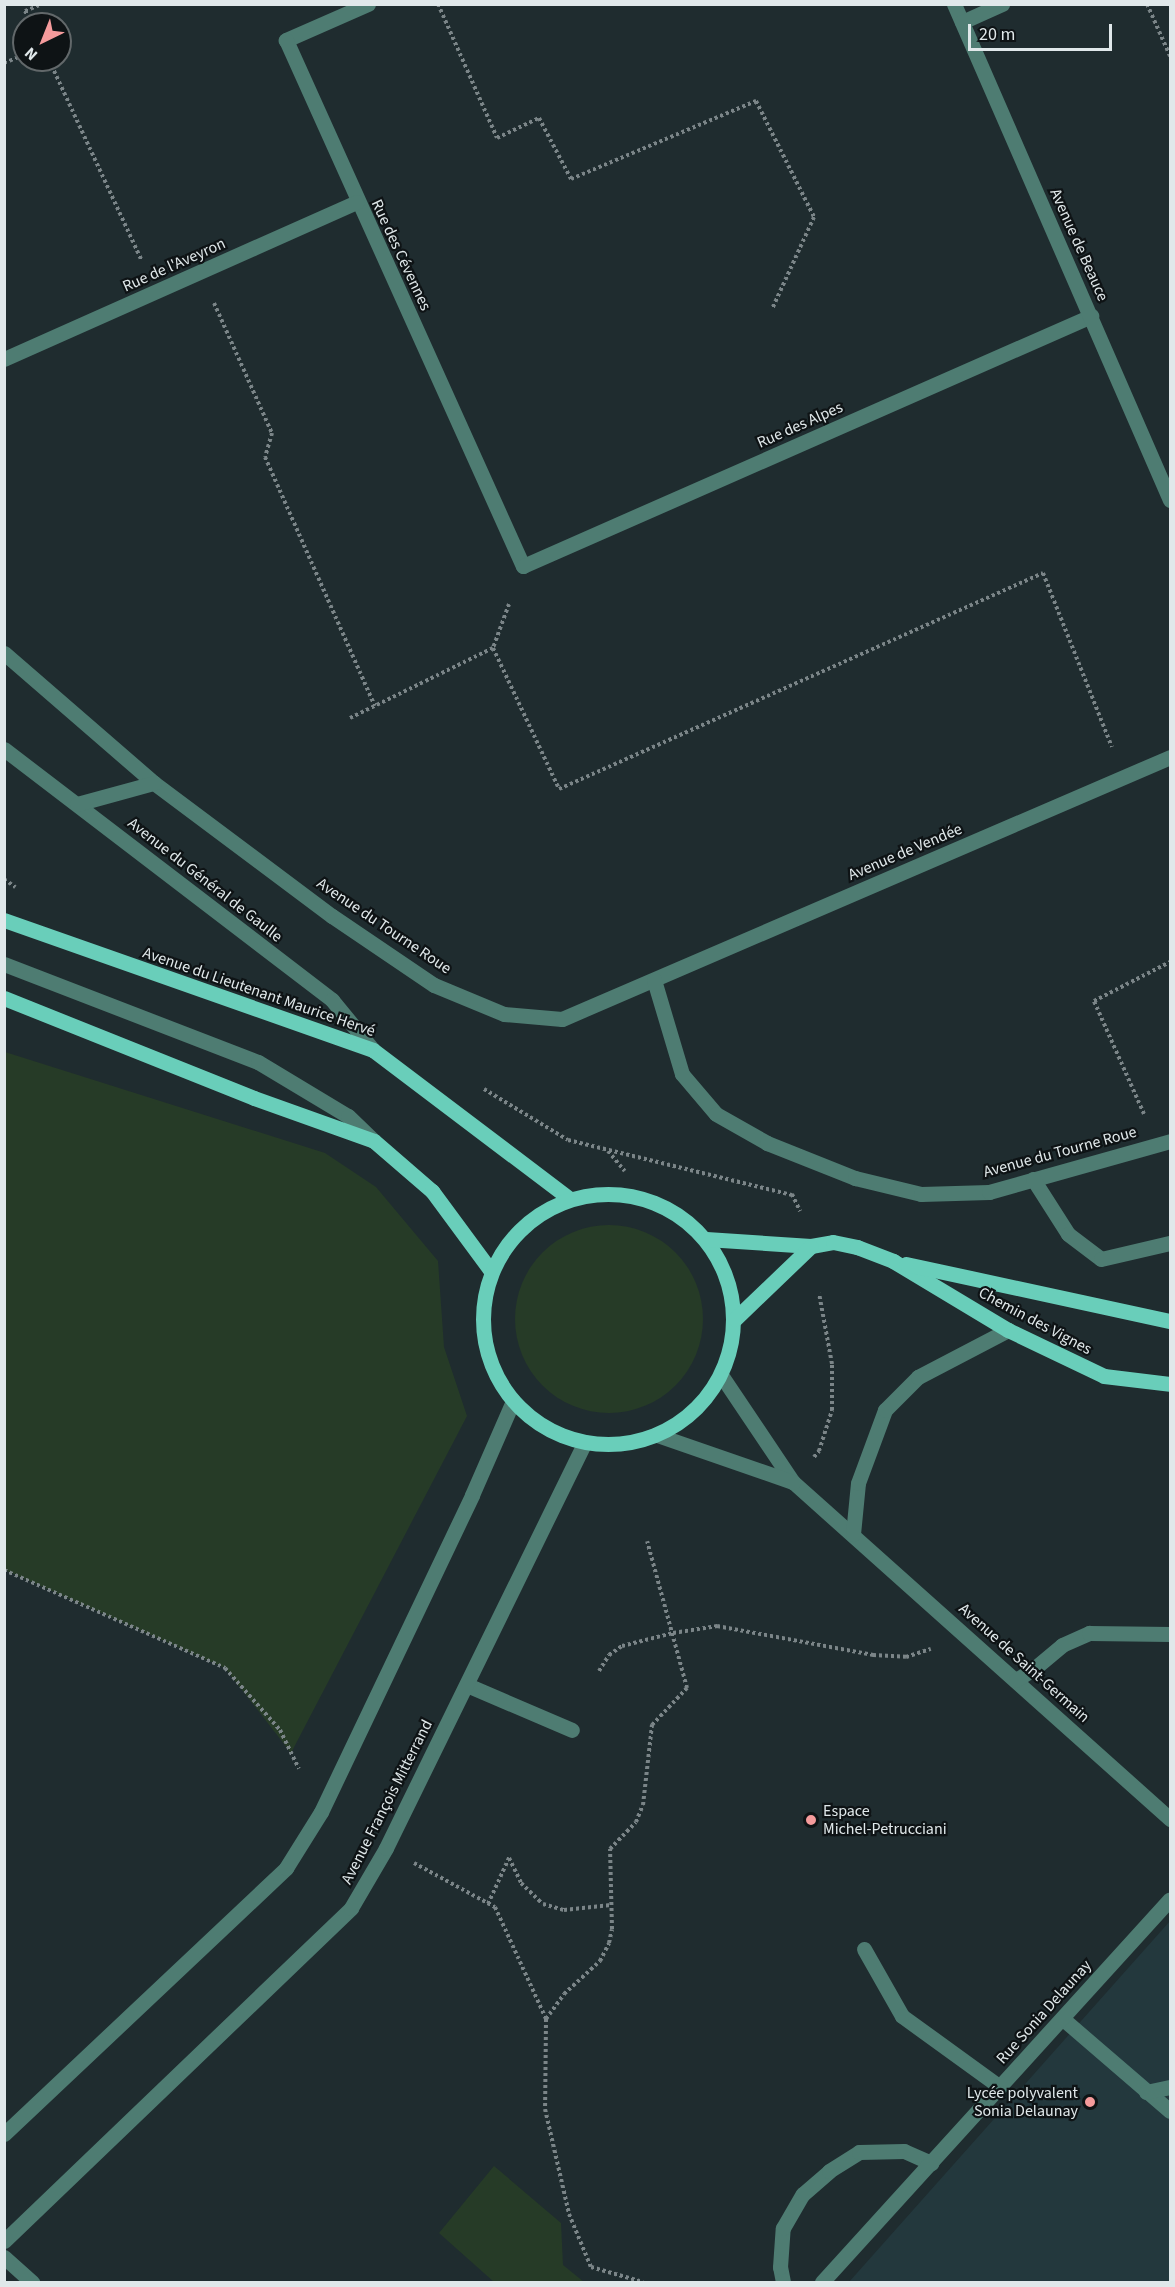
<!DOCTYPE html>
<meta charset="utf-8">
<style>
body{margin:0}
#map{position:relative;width:1175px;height:2287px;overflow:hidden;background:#1f2c2f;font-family:"Source Sans 3",sans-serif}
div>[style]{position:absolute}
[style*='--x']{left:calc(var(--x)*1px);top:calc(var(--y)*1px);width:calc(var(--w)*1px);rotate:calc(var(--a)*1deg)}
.built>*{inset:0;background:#23383d}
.green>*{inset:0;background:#263b27}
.round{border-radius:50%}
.path>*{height:4px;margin-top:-2px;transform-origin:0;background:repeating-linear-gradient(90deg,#7b8588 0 3px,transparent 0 6px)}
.minor>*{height:15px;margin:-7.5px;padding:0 7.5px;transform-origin:7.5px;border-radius:7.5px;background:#4e7c72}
.major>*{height:15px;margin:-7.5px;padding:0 7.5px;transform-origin:7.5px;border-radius:7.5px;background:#69ceba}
.major>.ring{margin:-7.5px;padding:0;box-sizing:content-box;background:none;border:15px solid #69ceba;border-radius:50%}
.dots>*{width:16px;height:16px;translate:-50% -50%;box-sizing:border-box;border:3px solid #0e1315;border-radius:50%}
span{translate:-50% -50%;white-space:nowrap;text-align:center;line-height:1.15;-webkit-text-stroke:4.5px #0e1315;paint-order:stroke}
.street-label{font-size:16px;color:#e0e8ea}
.poi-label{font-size:16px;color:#e0e8ea}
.left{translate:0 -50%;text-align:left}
.right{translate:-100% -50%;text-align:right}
.frame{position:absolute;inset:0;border:6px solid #e0e8ea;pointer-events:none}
.north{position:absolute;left:12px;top:12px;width:60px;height:60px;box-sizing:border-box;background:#0e1315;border:2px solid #62686a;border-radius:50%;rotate:223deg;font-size:16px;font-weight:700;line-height:24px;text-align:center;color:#e0e8ea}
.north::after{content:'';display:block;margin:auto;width:21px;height:27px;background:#f59b9c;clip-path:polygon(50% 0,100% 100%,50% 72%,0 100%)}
.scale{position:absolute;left:968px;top:24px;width:144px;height:27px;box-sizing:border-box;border:3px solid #e0e8ea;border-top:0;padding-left:8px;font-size:18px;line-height:21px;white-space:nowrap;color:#e0e8ea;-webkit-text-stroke:4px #0e1315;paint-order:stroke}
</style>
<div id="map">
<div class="built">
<i style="clip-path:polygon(1170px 1921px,1170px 2282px,849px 2282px)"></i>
</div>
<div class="green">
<i style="clip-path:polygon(5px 1052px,325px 1153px,376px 1187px,438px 1261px,444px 1347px,467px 1416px,291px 1753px,225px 1668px,5px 1570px)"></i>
<i class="round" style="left:515px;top:1225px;width:188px;height:188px"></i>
<i style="clip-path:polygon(494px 2166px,561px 2223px,563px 2265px,584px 2282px,494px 2282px,439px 2233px)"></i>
</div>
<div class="path">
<i style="--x:438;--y:4;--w:146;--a:66.2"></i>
<i style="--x:497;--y:138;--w:47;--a:-25.5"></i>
<i style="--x:539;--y:118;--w:69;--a:62.3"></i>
<i style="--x:571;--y:179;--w:201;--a:-22.9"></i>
<i style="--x:756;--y:101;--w:130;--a:63.4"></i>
<i style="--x:814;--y:217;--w:101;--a:114.5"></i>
<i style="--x:1147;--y:4;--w:57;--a:66.1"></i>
<i style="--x:32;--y:24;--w:15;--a:-118"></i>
<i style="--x:25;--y:11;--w:18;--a:-22"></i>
<i style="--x:49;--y:60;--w:221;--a:65.2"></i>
<i style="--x:4;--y:63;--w:22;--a:-22"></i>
<i style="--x:214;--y:303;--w:142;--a:66"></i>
<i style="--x:272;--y:433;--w:25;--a:106"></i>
<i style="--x:265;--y:457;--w:272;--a:66.2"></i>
<i style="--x:509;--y:604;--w:47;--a:110"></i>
<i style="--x:493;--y:648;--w:156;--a:64.9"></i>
<i style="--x:559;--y:789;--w:530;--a:-24.05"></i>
<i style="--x:1043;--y:573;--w:187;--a:68.4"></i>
<i style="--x:350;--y:718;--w:159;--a:-26.1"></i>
<i style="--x:4;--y:879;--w:14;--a:36"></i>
<i style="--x:484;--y:1089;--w:98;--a:31.3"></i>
<i style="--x:568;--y:1140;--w:231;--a:13.8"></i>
<i style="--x:1144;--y:1114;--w:124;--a:-113.9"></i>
<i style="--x:1094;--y:1001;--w:85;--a:-27.2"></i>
<i style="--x:608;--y:1151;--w:26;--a:50"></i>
<i style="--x:792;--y:1194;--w:19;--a:65"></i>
<i style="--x:814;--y:1457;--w:8;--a:-50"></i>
<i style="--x:819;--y:1451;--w:43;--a:-72.4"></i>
<i style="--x:832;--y:1410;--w:46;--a:-90"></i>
<i style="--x:832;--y:1364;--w:72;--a:-100.4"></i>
<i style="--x:4;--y:1570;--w:242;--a:23.9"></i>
<i style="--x:225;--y:1668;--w:83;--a:48.4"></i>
<i style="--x:280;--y:1730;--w:43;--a:64"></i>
<i style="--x:599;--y:1671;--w:19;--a:-58"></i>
<i style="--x:609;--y:1655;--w:16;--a:-35"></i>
<i style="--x:622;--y:1646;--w:53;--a:-14.3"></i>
<i style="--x:673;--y:1633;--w:45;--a:-9"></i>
<i style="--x:717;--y:1626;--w:159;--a:10.5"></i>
<i style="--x:873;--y:1655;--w:33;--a:3"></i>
<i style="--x:906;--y:1657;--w:26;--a:-18"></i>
<i style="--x:414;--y:1863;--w:92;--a:28.5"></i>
<i style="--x:495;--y:1907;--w:123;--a:65.5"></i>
<i style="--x:546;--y:2019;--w:90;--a:90.6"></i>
<i style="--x:545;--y:2109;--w:108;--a:77.1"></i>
<i style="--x:569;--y:2214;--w:57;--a:67.5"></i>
<i style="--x:591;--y:2267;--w:54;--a:16.1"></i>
<i style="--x:488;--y:1904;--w:51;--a:-65.5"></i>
<i style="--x:509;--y:1858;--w:28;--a:64"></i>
<i style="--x:521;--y:1883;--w:30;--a:44"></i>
<i style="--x:543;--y:1904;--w:22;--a:16"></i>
<i style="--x:564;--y:1910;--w:47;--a:-6.1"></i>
<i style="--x:546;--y:2019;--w:31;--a:-54"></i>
<i style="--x:564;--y:1994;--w:49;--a:-42.5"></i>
<i style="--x:600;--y:1961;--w:20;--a:-63"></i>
<i style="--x:609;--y:1943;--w:14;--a:-78"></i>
<i style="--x:612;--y:1929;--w:80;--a:-91.4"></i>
<i style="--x:610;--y:1849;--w:37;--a:-46"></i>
<i style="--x:636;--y:1822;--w:18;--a:-68"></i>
<i style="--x:643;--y:1805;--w:81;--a:-83.6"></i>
<i style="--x:652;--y:1725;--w:51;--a:-46.6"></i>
<i style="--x:687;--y:1688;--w:152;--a:-105.2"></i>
</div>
<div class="minor">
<i style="--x:368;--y:4;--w:90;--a:156.3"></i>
<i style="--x:286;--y:40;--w:577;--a:65.75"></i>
<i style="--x:523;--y:566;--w:621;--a:-23.76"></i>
<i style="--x:954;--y:4;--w:541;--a:66.47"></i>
<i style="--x:962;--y:22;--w:44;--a:-24.2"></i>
<i style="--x:4;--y:359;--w:386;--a:-24"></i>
<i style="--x:4;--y:653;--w:198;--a:40.9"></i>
<i style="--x:154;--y:783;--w:222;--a:36.8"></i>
<i style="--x:332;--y:916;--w:123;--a:34.1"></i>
<i style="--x:434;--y:985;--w:76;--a:22.5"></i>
<i style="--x:504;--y:1014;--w:58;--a:4.9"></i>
<i style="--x:562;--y:1019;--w:662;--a:-23.31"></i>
<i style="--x:4;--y:749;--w:413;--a:37.4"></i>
<i style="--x:332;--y:1000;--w:65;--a:50.6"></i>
<i style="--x:77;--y:804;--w:80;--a:-15.3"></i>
<i style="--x:4;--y:964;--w:272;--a:21.1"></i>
<i style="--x:258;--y:1062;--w:105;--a:31"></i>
<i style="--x:348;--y:1116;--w:36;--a:44"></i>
<i style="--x:654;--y:980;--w:98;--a:73.4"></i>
<i style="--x:682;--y:1074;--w:52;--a:49.6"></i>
<i style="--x:716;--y:1114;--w:59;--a:29.6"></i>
<i style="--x:767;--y:1143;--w:95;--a:21.7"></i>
<i style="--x:855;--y:1178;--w:68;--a:13.6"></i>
<i style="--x:921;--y:1194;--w:68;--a:-1.7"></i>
<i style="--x:989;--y:1192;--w:188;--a:-15.7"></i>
<i style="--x:1033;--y:1179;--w:65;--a:57.5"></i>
<i style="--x:1068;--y:1234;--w:41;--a:37.1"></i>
<i style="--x:1101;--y:1259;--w:71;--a:-13.1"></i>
<i style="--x:721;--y:1375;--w:129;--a:56.1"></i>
<i style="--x:793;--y:1482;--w:506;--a:41.79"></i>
<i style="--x:657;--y:1435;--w:144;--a:19.1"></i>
<i style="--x:853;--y:1534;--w:51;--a:-84.4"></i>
<i style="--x:858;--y:1483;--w:78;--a:-69.7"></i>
<i style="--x:885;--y:1410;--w:47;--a:-45"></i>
<i style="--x:918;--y:1377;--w:102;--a:-27.6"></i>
<i style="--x:1016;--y:1680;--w:24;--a:-33"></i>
<i style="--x:1036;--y:1667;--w:34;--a:-40"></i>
<i style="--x:1062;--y:1645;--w:30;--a:-24"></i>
<i style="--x:1089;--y:1633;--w:81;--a:0.7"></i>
<i style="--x:467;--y:1685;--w:114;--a:23.2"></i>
<i style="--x:864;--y:1949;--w:77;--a:60.4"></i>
<i style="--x:902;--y:2016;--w:121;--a:35.9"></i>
<i style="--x:1063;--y:2019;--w:141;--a:40.7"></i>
<i style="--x:1146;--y:2092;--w:25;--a:-12"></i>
<i style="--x:4;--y:2134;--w:388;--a:-43.3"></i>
<i style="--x:286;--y:1868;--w:66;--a:-58"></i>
<i style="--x:321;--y:1812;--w:351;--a:-64.5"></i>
<i style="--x:472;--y:1495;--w:103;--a:-66.4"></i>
<i style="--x:4;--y:2241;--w:481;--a:-43.8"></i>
<i style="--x:351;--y:1908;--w:69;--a:-59.7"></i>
<i style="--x:386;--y:1848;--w:452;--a:-63.9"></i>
<i style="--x:4;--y:2257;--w:38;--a:42"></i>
<i style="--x:783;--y:2282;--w:15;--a:-101"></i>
<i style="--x:780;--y:2267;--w:39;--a:-86"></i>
<i style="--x:783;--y:2228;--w:39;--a:-60"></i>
<i style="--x:803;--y:2194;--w:35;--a:-41"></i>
<i style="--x:829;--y:2171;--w:36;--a:-32"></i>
<i style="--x:859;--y:2152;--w:45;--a:-1.3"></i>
<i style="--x:904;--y:2151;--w:30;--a:24"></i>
<i style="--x:822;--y:2282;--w:517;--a:-47.74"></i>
</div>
<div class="major">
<i style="--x:4;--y:920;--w:391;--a:19.4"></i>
<i style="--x:373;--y:1050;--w:246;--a:37.1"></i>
<i style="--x:4;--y:998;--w:269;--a:21.8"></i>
<i style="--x:254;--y:1098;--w:127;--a:19.7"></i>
<i style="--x:374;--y:1141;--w:77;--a:40.8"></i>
<i style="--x:432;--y:1191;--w:99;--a:53.6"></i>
<i class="ring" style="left:483px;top:1194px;width:235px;height:235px"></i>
<i style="--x:706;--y:1239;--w:105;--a:3.8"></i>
<i style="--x:811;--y:1246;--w:22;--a:-10"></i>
<i style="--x:833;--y:1242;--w:25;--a:12"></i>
<i style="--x:857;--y:1247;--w:39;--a:21"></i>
<i style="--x:893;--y:1261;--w:134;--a:31"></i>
<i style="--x:1008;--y:1330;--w:106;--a:25.6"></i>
<i style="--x:1104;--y:1376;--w:66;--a:6.9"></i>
<i style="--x:906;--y:1264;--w:270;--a:12.2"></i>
<i style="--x:735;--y:1319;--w:105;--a:-43.8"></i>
</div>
<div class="dots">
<i style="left:811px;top:1820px;background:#f59b9c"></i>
<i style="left:1090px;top:2102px;background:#f59b9c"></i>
</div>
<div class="street-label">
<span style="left:1079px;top:245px;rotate:66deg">Avenue de Beauce</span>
<span style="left:401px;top:255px;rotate:65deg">Rue des Cévennes</span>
<span style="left:174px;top:265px;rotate:-24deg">Rue de l'Aveyron</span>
<span style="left:800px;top:425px;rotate:-24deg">Rue des Alpes</span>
<span style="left:905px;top:852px;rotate:-23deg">Avenue de Vendée</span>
<span style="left:205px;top:880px;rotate:38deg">Avenue du Général de Gaulle</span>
<span style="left:384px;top:926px;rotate:34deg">Avenue du Tourne Roue</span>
<span style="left:259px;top:992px;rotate:19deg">Avenue du Lieutenant Maurice Hervé</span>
<span style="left:1060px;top:1152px;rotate:-15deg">Avenue du Tourne Roue</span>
<span style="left:1035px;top:1321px;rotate:28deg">Chemin des Vignes</span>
<span style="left:1024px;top:1663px;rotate:42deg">Avenue de Saint-Germain</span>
<span style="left:387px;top:1802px;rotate:-63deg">Avenue François Mitterrand</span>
<span style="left:1044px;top:2012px;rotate:-48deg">Rue Sonia Delaunay</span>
</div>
<div class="poi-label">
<span class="left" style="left:823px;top:1820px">Espace<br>Michel-Petrucciani</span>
<span class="right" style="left:1078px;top:2102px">Lycée polyvalent<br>Sonia Delaunay</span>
</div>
<div class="frame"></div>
<div class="north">N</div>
<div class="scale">20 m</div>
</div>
